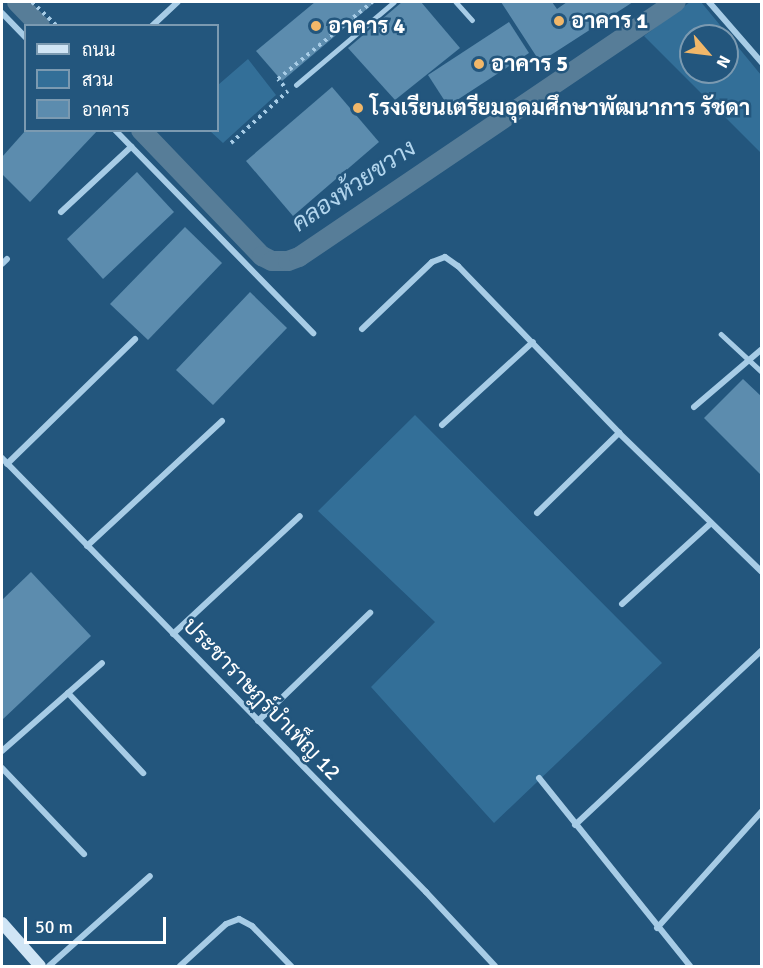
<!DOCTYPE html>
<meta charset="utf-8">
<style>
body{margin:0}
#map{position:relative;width:763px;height:968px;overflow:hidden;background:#23567d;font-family:Signika,Sarabun,sans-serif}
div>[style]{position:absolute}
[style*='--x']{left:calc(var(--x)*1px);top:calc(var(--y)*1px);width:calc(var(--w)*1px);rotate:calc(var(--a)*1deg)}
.green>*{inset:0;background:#336f98}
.canal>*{height:20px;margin:-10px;padding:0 10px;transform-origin:10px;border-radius:10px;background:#577d98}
.building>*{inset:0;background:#5c8cae}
.path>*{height:4px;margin-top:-2px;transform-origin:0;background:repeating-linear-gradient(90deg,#a7cce6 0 3px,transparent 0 7.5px)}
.service>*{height:4.5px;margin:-2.25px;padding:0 2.25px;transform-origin:2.25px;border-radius:2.25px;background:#a7cce6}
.minor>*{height:6px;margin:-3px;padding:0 3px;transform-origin:3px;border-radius:3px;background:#a7cce6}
.secondary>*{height:12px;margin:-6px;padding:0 6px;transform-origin:6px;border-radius:6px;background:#d0e5f5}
.dots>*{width:16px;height:16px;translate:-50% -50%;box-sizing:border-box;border:3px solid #23567d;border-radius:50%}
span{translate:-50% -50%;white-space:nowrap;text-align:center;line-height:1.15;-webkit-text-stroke:5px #23567d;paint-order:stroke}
.poi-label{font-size:22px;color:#fff;font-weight:700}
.left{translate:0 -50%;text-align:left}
.street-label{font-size:22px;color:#fff}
.water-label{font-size:24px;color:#b2d5ed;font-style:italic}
.frame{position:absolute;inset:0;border:3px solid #fff;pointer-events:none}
.legend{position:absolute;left:24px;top:24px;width:195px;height:108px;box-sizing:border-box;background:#23567d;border:2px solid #7b9ab1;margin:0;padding:8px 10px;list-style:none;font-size:18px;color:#fff}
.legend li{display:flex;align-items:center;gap:12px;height:30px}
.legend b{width:30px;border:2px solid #7b9ab1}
.north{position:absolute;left:679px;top:24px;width:60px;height:60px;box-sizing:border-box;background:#23567d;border:2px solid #7b9ab1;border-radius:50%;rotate:118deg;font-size:16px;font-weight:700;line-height:24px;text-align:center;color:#fff}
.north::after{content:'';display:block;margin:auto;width:21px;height:27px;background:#f1b769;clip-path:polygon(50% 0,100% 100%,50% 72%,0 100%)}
.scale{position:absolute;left:24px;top:917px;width:142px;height:27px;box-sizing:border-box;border:3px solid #fff;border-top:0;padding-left:8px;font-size:18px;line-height:21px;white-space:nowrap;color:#fff;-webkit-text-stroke:4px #23567d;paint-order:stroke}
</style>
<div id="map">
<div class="green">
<i style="clip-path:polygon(evenodd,690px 2px,701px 2px,761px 75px,761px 153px,644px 36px,690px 2px,691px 36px,727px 36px,727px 72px,691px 72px,691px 36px)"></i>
<i style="clip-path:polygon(248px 59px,276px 95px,223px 143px,210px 131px,218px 130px,218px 85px)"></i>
<i style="clip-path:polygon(415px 415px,662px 663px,494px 823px,371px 687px,435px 622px,318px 511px)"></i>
</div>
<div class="canal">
<i style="--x:17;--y:2;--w:33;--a:46"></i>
<i style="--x:141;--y:130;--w:175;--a:46.2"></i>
<i style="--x:262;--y:256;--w:11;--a:27"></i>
<i style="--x:272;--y:261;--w:16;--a:0"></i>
<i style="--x:288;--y:261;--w:12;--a:-20"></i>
<i style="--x:299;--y:257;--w:455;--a:-34.1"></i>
</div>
<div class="building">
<i style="clip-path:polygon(315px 2px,375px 2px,282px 81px,256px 51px)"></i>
<i style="clip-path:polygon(402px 2px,421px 2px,460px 48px,395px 100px,348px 48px)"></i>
<i style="clip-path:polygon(501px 2px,552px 2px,557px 9px,567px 2px,633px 2px,540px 62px)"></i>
<i style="clip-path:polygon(509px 22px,529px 53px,448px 106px,428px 75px)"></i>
<i style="clip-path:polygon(332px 87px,379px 142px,293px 216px,246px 161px)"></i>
<i style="clip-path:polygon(26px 130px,98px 130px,30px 202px,2px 174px,2px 157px)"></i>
<i style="clip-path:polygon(137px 172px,174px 212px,103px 279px,67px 239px)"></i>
<i style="clip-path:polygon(185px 227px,222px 263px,148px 340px,110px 304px)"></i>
<i style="clip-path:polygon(250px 292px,287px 328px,213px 405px,176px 370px)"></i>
<i style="clip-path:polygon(743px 379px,762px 397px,762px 476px,704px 418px)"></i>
<i style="clip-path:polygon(31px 572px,91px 636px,2px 720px,2px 600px)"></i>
</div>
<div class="path">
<i style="--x:32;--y:2;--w:35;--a:44"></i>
<i style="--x:284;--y:86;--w:9;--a:-131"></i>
<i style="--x:278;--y:79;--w:122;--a:-39.3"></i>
<i style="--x:231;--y:143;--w:77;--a:-42.4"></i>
</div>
<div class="service">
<i style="--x:456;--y:2;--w:24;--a:48"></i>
<i style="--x:296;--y:85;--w:128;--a:-40.3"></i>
<i style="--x:721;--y:334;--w:56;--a:42.8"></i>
</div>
<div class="minor">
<i style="--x:709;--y:2;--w:81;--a:49"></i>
<i style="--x:2;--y:13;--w:35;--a:46"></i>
<i style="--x:152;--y:26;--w:35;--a:-43"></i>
<i style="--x:115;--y:130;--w:284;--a:45.7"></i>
<i style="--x:61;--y:212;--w:96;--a:-42.9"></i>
<i style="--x:2;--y:264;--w:7;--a:-45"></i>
<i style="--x:362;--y:329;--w:97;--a:-43.7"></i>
<i style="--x:432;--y:262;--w:14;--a:-21"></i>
<i style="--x:445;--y:257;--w:16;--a:35"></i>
<i style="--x:458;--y:266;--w:232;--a:46"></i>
<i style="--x:619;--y:433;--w:199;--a:44.2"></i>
<i style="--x:694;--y:407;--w:89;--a:-40.5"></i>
<i style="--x:442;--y:425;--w:123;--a:-42.4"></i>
<i style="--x:2;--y:458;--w:607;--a:45.67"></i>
<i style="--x:426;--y:892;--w:101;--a:47"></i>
<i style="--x:7;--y:464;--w:179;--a:-44.3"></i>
<i style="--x:537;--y:513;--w:115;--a:-44.3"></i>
<i style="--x:87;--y:546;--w:184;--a:-42.8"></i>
<i style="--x:622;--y:604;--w:120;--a:-42.3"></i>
<i style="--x:173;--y:634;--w:173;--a:-42.9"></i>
<i style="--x:68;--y:693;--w:110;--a:46.8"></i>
<i style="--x:258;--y:721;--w:156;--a:-44"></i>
<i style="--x:2;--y:751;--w:133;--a:-41.3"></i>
<i style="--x:2;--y:768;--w:119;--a:46.4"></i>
<i style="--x:539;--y:778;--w:241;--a:51.2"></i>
<i style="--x:575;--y:825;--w:256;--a:-43.1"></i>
<i style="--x:657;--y:928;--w:157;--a:-48.1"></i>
<i style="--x:49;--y:966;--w:135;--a:-41.7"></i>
<i style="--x:180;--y:966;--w:62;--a:-42.4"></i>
<i style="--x:226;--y:924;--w:14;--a:-21"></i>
<i style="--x:239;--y:919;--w:15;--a:28"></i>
<i style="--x:252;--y:926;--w:56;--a:45.7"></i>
</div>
<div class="secondary">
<i style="--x:2;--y:923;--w:57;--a:48.5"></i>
</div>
<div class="dots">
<i style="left:559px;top:21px;background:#f1b769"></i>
<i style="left:316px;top:26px;background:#f1b769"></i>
<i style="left:479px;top:64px;background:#f1b769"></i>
<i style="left:358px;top:108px;background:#f1b769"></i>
</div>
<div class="poi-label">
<span class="left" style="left:571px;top:21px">อาคาร 1</span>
<span class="left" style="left:328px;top:26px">อาคาร 4</span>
<span class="left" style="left:491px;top:64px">อาคาร 5</span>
<span class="left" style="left:370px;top:108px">โรงเรียนเตรียมอุดมศึกษาพัฒนาการ รัชดา</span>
</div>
<div class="street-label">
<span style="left:262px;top:699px;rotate:46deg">ประชาราษฎร์บำเพ็ญ 12</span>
</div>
<div class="water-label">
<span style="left:354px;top:186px;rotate:-34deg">คลองห้วยขวาง</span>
</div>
<div class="frame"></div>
<ul class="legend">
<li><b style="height:8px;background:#d0e5f5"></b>ถนน</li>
<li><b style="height:16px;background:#336f98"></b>สวน</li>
<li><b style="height:16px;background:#5c8cae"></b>อาคาร</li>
</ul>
<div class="north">N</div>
<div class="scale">50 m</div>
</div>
